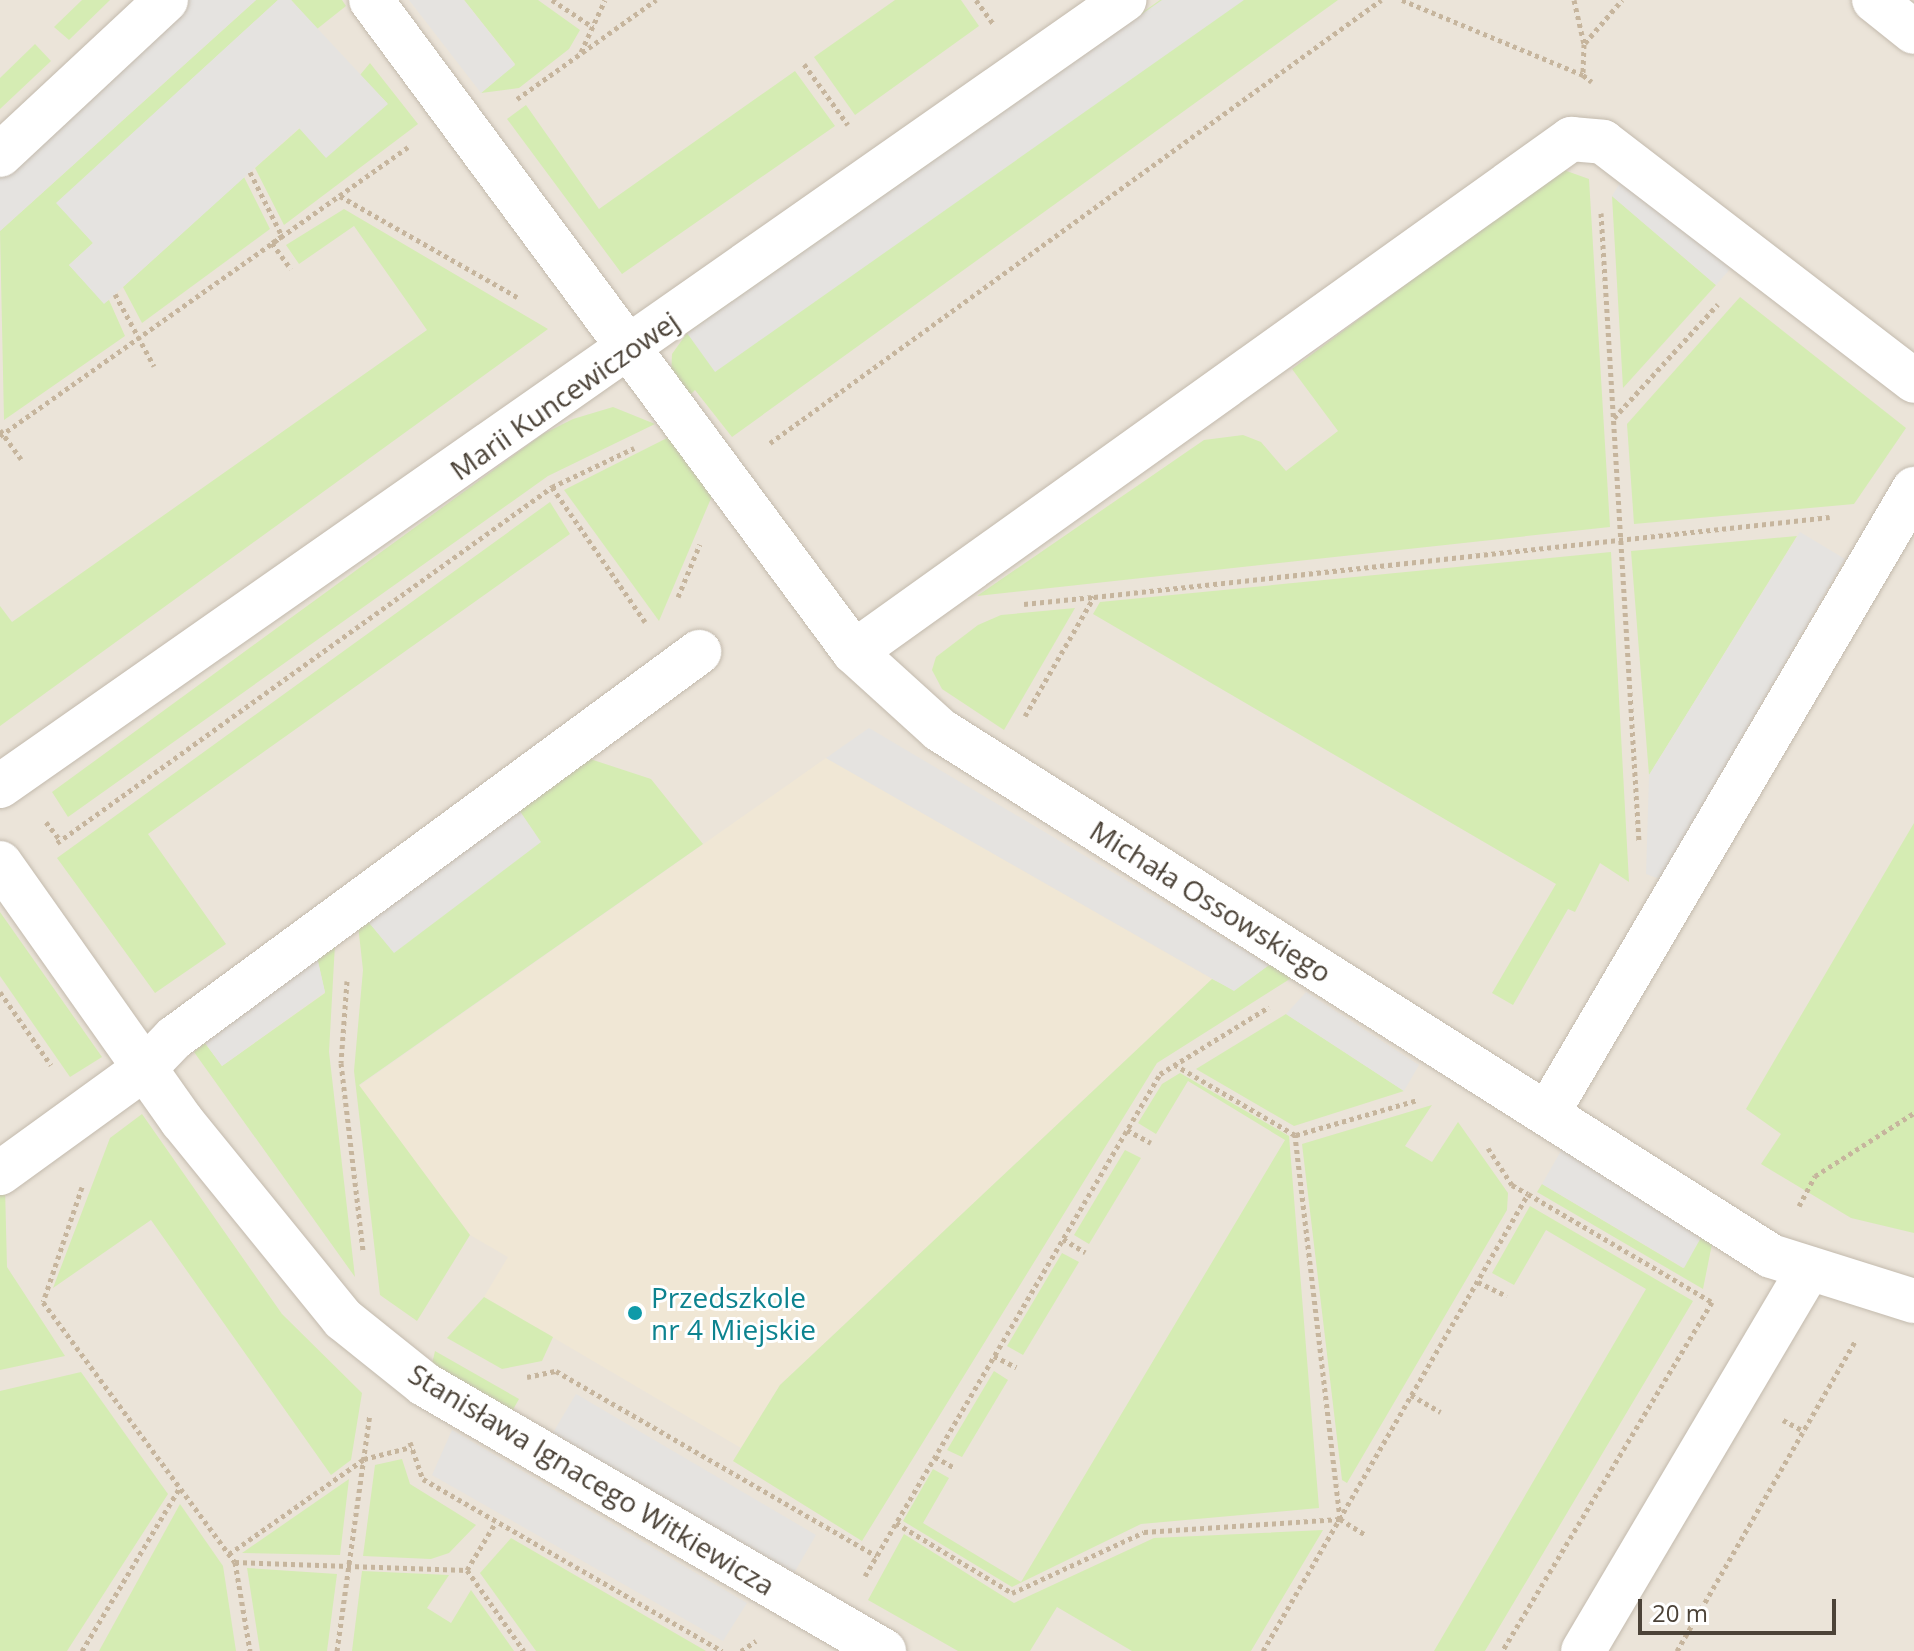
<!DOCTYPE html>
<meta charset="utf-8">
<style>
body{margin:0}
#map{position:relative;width:1914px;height:1651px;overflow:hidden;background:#f6f3ec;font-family:"Open Sans",sans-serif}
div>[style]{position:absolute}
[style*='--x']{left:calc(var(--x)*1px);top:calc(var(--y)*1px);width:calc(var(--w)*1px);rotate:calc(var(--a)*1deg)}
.residential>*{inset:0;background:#ebe4d9}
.education>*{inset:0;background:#f0e7d5}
.green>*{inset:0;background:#d5ecb3}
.parking>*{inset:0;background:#e5e3e0}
.path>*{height:5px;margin-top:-2.5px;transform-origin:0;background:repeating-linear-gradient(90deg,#c6b59d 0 4px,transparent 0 8px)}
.roads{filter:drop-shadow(0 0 2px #c3baad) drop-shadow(0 0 2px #c3baad)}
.minor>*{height:44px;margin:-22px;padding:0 22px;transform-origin:22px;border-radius:22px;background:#fff}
.dots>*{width:22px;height:22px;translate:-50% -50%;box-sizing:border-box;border:4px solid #fff;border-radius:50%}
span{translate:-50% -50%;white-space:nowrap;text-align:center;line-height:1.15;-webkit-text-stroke:6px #fff;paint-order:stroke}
.street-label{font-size:28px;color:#4c4338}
.culture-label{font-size:28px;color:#0d838f}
.left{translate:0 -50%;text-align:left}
.scale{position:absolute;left:1638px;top:1599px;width:198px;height:36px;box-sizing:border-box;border:4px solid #4c4338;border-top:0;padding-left:10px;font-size:24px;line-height:28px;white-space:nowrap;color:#4c4338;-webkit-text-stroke:6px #fff;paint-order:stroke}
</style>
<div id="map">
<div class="residential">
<i style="clip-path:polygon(0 0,1914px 0,1914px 1651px,0 1651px)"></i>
</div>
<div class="education">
<i style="clip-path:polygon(826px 758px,1212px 979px,780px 1385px,741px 1448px,484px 1297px,508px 1257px,470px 1235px,359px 1086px)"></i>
</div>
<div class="green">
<i style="clip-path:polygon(82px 0,110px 0,69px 40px,54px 27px)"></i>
<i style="clip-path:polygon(256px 0,278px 0,57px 203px,93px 243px,69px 265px,104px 303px,109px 300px,125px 336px,4px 420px,0 231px)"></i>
<i style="clip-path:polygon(291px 0,342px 0,346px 6px,317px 29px)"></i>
<i style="clip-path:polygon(464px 0,538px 0,580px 30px,569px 49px,519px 88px,481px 93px,515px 64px)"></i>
<i style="clip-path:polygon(895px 0,961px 0,979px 26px,855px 115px,814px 57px)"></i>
<i style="clip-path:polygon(1160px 0,1338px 0,732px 437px,695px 390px,683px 402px,671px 377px,672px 354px,687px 333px)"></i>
<i style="clip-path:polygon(35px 44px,51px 61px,0 109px,0 78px)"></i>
<i style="clip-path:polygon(370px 63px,418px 124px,284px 225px,255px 168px,300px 128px,326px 157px,387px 103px,360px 75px)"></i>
<i style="clip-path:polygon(795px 71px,835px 126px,622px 274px,507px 119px,526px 105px,599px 209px)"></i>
<i style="clip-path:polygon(1561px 169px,1589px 179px,1610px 527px,977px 596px,1204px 440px,1243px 435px,1261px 442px,1286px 471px,1338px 431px,1292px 369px)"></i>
<i style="clip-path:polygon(244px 177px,270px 229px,142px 323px,123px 287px)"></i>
<i style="clip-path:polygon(1612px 196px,1716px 285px,1623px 388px)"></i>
<i style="clip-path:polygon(344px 209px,548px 329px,0 726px,0 606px,12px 622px,427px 330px,354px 226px,299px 264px,286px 245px)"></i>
<i style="clip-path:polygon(1740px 297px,1906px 428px,1854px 504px,1634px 524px,1627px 424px)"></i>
<i style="clip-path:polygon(613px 407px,655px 424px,548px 476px,68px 817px,52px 792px,543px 434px,573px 419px)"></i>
<i style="clip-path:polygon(671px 436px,712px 496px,659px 621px,564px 490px)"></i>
<i style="clip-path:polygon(550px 502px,570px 534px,148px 834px,226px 944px,155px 993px,57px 858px)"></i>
<i style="clip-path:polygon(1797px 536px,1649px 775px,1631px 551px)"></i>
<i style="clip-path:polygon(1611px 552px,1629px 882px,1600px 863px,1575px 912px,1568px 909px,1513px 1005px,1492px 993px,1556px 884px,1093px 614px,1100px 602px)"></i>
<i style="clip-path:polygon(1075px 608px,1004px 730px,942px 689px,932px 670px,936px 657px,978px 625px,1001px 615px)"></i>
<i style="clip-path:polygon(578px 755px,651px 779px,703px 844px,359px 1085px,470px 1235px,417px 1321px,380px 1295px,354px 1071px,363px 970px,358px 925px,366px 919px,394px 952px,540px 842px,515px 804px)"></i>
<i style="clip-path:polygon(1914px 823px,1914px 1233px,1851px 1218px,1761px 1164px,1781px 1134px,1746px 1109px)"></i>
<i style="clip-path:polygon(0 912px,102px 1057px,70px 1077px,0 976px)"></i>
<i style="clip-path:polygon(335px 944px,329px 1052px,355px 1277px,194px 1052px,205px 1043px,222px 1066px,325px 993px,317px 957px)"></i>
<i style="clip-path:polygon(1269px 965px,1293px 977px,1157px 1063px,862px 1541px,733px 1461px,780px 1385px,1212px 979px,1234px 990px)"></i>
<i style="clip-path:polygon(1286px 1014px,1404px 1091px,1294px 1126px,1196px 1069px)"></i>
<i style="clip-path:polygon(1180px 1073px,1289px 1136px,1319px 1508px,1141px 1524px,1012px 1587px,903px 1521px,933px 1469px,949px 1478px,923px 1523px,1021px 1582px,1285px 1140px,1188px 1081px,1156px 1134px,1138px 1123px,1162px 1084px)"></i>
<i style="clip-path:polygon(1432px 1105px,1405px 1146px,1432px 1162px,1458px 1122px,1508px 1193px,1507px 1210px,1347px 1483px,1342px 1480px,1302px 1144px)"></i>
<i style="clip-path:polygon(142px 1114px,282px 1314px,362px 1393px,351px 1460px,331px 1475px,151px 1220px,53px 1288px,110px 1138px)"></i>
<i style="clip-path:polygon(1125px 1150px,1141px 1158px,1089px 1244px,1074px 1235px)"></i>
<i style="clip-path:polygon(1542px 1184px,1683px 1268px,1704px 1232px,1713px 1239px,1703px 1289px,1537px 1192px)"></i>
<i style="clip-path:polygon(5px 1187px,7px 1267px,65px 1356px,0 1370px,0 1191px)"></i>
<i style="clip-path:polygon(1530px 1206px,1693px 1301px,1485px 1651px,1434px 1651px,1646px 1289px,1546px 1230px,1514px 1285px,1492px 1273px)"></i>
<i style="clip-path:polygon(1062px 1253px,1079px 1262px,1023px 1355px,1007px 1346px)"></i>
<i style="clip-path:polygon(484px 1297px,553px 1337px,542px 1361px,502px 1369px,447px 1338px)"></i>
<i style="clip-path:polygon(435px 1351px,519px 1399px,510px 1415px,432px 1364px)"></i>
<i style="clip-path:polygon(994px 1371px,1008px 1380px,962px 1457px,947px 1450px)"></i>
<i style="clip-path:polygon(81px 1372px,168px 1494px,67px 1651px,0 1651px,0 1391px)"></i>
<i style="clip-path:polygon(402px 1459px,410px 1484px,476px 1525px,449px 1553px,431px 1559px,363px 1556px,375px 1465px)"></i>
<i style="clip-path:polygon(349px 1479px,340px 1555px,242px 1553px)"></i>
<i style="clip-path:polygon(180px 1504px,223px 1566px,236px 1651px,99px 1651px)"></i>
<i style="clip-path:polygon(1323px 1530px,1251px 1651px,1132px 1651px,1057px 1607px,1030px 1651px,958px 1651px,868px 1600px,904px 1534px,1014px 1603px,1154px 1538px)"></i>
<i style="clip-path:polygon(511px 1538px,706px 1651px,536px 1651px,480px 1573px)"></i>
<i style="clip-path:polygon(247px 1568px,337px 1574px,327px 1651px,260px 1651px)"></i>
<i style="clip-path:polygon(362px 1571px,449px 1575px,427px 1608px,451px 1623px,471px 1590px,514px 1651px,352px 1651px)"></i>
</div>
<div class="parking">
<i style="clip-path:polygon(185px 0,256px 0,0 231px,0 173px)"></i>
<i style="clip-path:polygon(278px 0,291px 0,388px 104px,326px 158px,299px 128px,104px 304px,69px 265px,93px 243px,56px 203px)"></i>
<i style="clip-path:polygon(409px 0,464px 0,515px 65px,481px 93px)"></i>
<i style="clip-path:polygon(1162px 0,1244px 0,715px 372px,687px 333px)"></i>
<i style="clip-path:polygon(1626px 173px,1737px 261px,1716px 285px,1612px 196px)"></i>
<i style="clip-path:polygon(1800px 532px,1845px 559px,1660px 879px,1646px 874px,1649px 775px)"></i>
<i style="clip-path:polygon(869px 728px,1269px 965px,1234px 991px,826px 758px)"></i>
<i style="clip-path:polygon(515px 804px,541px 842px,394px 953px,366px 919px)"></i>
<i style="clip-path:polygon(317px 957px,325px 992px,222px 1066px,205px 1043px)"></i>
<i style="clip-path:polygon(1306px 992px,1419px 1065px,1404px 1091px,1286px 1014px)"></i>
<i style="clip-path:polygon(1562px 1149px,1704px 1232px,1684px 1268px,1542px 1184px)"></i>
<i style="clip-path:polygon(576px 1394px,816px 1535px,794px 1573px,551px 1436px)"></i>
<i style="clip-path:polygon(452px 1430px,747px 1603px,723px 1641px,432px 1475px)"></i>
</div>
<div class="path">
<i style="--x:552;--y:0;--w:49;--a:33.4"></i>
<i style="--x:976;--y:0;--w:29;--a:54"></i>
<i style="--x:1402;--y:0;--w:196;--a:22.5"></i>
<i style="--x:1574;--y:0;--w:45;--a:77.2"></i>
<i style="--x:1584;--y:44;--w:31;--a:92"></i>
<i style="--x:1583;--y:75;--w:11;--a:38"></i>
<i style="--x:1585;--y:43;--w:57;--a:-49.3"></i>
<i style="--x:581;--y:52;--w:57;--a:-65.2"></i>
<i style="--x:804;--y:64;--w:75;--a:54.2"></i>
<i style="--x:517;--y:99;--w:171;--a:-35.5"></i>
<i style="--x:250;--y:172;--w:72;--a:63.4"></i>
<i style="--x:282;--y:236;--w:12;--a:145"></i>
<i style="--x:272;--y:243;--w:32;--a:54"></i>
<i style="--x:340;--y:196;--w:204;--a:29.7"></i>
<i style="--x:1601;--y:213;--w:629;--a:86.54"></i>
<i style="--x:115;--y:294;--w:82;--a:61.6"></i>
<i style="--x:1614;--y:418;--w:154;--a:-47.6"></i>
<i style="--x:0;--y:430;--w:36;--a:54"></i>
<i style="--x:0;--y:436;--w:500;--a:-35.3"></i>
<i style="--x:770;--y:443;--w:755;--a:-35.94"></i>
<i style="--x:552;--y:487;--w:91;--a:-25.4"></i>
<i style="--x:678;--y:597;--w:57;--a:-67.5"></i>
<i style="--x:1024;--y:604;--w:69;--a:-5.8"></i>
<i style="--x:1025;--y:716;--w:138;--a:-59.9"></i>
<i style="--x:1094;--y:597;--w:740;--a:-6.2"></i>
<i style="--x:46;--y:822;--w:23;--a:52"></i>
<i style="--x:57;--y:843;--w:610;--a:-35.72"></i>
<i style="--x:552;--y:487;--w:164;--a:55.4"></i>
<i style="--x:347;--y:981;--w:82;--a:94.2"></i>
<i style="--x:341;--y:1063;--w:188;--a:83.3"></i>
<i style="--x:0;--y:992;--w:89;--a:55.1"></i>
<i style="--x:1127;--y:1130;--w:27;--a:28"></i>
<i style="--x:1296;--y:1135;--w:126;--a:-16.1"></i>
<i style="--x:1488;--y:1148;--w:44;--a:57"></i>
<i style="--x:1512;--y:1185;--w:18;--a:29"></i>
<i style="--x:82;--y:1187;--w:121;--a:108.7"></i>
<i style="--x:43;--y:1302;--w:323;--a:53.6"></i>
<i style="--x:235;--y:1562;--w:232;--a:2"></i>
<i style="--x:467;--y:1570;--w:99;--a:54.9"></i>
<i style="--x:1799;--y:1206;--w:34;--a:-62"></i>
<i style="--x:1815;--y:1176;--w:117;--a:-32.5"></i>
<i style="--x:1063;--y:1239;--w:26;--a:31"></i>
<i style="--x:1478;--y:1282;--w:32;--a:26"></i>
<i style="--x:994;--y:1356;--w:25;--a:27"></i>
<i style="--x:527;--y:1377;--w:30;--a:-12"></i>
<i style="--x:556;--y:1371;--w:370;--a:30"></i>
<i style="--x:1411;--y:1395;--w:34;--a:30"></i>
<i style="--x:1783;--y:1420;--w:24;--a:28"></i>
<i style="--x:410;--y:1442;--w:39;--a:71"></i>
<i style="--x:423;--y:1479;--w:345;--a:29.9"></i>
<i style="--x:935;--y:1457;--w:23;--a:29"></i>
<i style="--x:1340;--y:1519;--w:31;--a:32"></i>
<i style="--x:896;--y:1523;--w:135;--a:31.1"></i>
<i style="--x:1012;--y:1593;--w:145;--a:-24.8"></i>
<i style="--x:1144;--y:1532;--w:196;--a:-3.8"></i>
<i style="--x:1340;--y:1519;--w:387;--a:-96.7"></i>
<i style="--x:1295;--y:1135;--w:139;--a:-149.7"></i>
<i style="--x:229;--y:1554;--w:165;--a:-35.1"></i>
<i style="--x:364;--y:1459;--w:49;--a:-14.3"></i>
<i style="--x:235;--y:1562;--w:90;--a:80.4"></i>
<i style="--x:467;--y:1570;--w:56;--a:-58.9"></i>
<i style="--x:865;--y:1576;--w:582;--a:-59.56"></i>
<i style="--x:1160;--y:1074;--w:128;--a:-31.6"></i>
<i style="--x:82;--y:1651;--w:191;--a:-59.1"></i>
<i style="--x:337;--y:1651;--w:239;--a:-82.1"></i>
<i style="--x:741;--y:1651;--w:18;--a:-34"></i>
<i style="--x:1263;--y:1651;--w:528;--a:-59.89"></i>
<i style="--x:1528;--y:1194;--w:213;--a:30.4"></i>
<i style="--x:1712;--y:1302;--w:407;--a:121"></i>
<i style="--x:1677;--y:1651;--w:357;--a:-60.1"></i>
</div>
<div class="roads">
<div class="minor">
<i style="--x:371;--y:0;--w:811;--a:53.47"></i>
<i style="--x:854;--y:652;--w:116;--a:42.2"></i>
<i style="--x:940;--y:730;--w:983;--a:32.33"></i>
<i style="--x:1771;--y:1256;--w:150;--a:17.5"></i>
<i style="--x:1874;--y:0;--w:51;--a:38.7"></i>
<i style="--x:0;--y:155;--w:227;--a:-43"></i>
<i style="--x:854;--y:652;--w:882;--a:-35.58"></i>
<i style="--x:1571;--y:139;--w:32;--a:5"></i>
<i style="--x:1603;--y:142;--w:392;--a:37.5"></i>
<i style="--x:0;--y:786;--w:1372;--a:-34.96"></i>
<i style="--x:0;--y:863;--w:316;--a:54.8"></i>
<i style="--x:182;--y:1121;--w:255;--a:50.9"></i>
<i style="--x:343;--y:1319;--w:104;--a:38.7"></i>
<i style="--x:424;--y:1384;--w:532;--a:30.13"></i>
<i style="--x:1547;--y:1114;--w:725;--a:-59.58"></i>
<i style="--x:0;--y:1173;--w:179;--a:-35.9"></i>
<i style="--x:145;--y:1068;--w:42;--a:-46"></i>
<i style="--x:174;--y:1038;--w:652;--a:-36.32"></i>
<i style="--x:1583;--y:1651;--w:444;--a:-59.4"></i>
</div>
</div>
<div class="dots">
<i style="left:635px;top:1313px;background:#0f9aa8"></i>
</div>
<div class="street-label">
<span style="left:564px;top:395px;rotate:-35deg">Marii Kuncewiczowej</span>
<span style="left:1211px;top:901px;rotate:32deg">Michała Ossowskiego</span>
<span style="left:592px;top:1479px;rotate:31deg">Stanisława Ignacego Witkiewicza</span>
</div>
<div class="culture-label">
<span class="left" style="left:651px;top:1313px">Przedszkole<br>nr 4 Miejskie</span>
</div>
<div class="scale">20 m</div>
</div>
